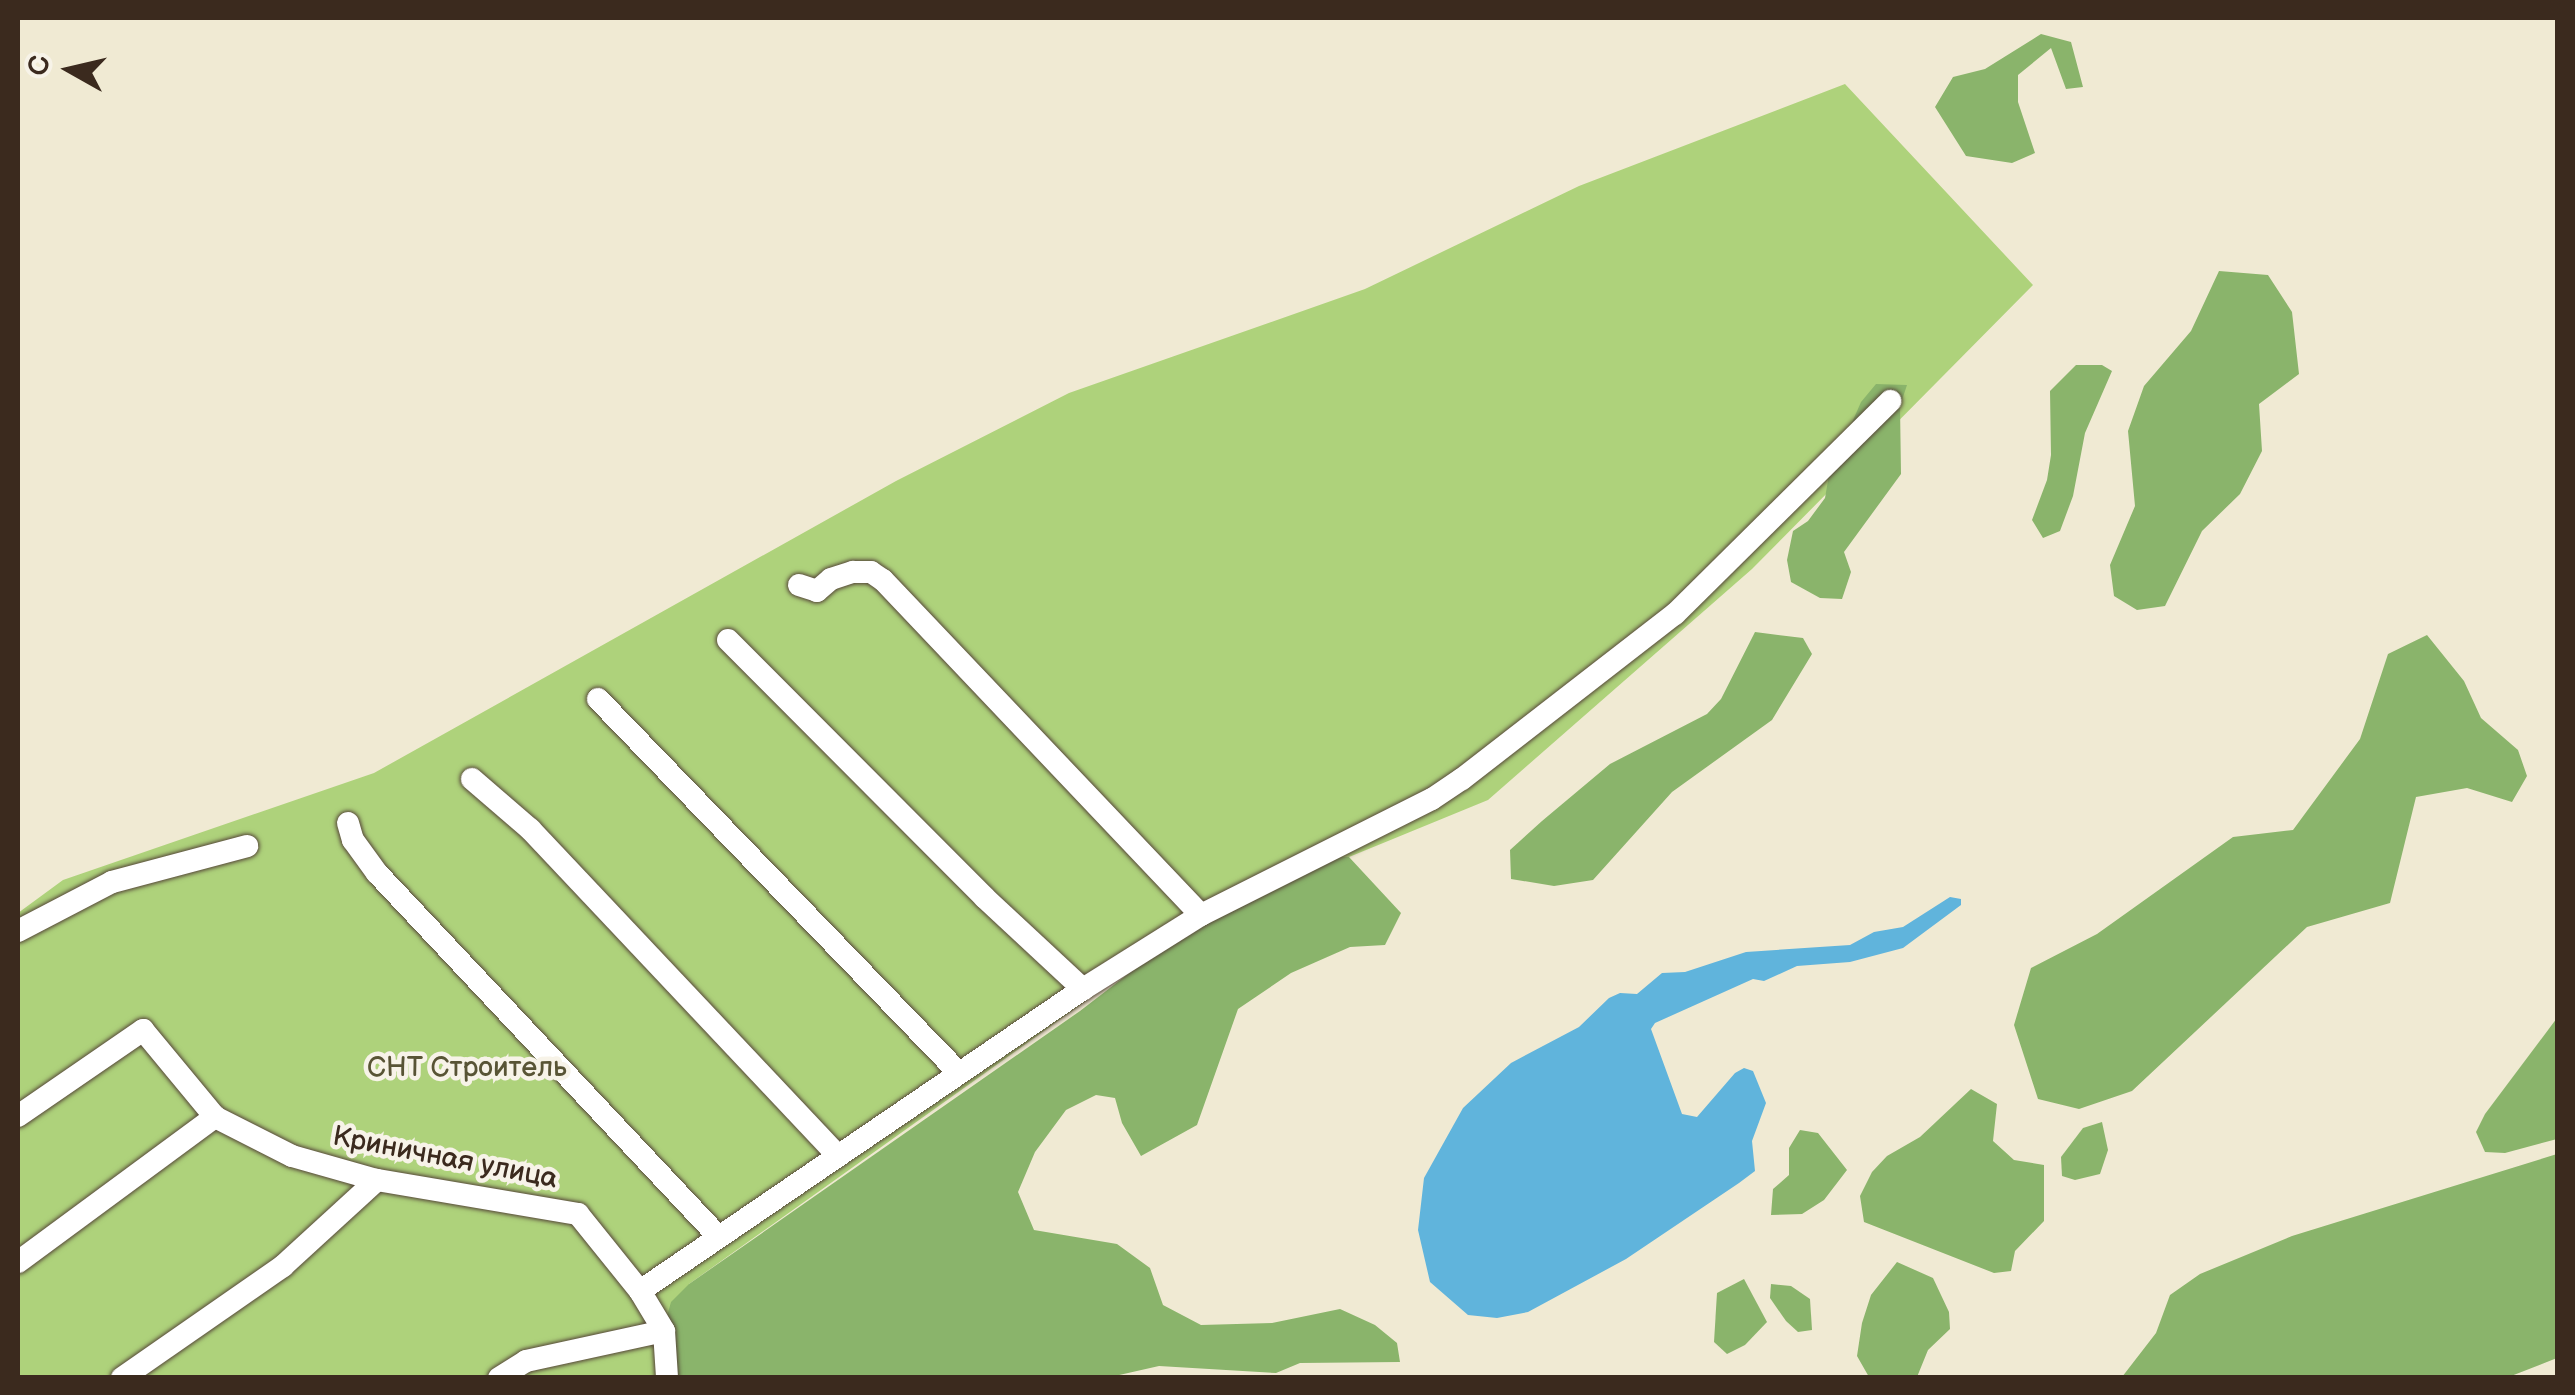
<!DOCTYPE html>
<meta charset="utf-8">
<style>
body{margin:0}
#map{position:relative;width:2575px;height:1395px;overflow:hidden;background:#f0ead3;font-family:"Balsamiq Sans",sans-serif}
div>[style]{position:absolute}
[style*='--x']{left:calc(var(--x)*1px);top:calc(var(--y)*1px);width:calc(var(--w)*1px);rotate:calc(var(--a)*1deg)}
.green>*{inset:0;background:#aed27b}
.forest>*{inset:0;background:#8ab46b}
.water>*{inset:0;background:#60b4dc}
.roads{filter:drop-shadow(0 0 2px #564739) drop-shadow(0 0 2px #564739)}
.minor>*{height:22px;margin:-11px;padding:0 11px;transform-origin:11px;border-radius:11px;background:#fff}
span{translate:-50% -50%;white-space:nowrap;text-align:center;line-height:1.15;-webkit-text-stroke:9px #f7f3e8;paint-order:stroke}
.park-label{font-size:28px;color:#585435}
.street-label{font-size:28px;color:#3b2a1e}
.frame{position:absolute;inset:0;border:20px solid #3b2a1e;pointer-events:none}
.north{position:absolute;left:20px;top:20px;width:100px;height:100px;-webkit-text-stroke:8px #f7f3e8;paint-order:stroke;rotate:278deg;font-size:28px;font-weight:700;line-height:40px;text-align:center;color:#3b2a1e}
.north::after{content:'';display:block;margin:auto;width:35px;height:45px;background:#3b2a1e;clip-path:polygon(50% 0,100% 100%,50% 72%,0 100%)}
</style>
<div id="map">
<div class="green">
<i style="clip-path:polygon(1845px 84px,2033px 285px,1752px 569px,1488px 800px,1349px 857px,1180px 934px,689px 1284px,692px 1377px,18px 1378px,18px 913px,63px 880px,374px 773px,896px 481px,1069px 393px,1365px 289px,1579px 186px)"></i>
</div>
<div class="forest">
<i style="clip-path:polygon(2041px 34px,2071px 42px,2083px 87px,2066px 89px,2051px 48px,2018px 75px,2018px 102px,2035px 153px,2012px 163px,1966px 156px,1935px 107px,1953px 77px,1985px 69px)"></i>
<i style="clip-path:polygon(2219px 271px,2268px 275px,2292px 312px,2299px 374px,2259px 404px,2262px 451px,2240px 494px,2202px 531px,2165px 606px,2137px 610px,2114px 596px,2110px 565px,2135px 506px,2128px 431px,2144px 386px,2191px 331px)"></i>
<i style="clip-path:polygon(2076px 365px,2102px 365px,2112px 371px,2085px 433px,2073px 496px,2060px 531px,2043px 538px,2032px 520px,2047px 480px,2051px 455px,2050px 391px)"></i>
<i style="clip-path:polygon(1876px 384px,1907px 385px,1900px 406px,1901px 474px,1844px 552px,1851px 572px,1842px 599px,1820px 598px,1791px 582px,1787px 560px,1793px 531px,1808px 521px,1825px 498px,1829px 475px,1861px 402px)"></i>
<i style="clip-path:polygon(1755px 632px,1803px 638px,1812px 654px,1772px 720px,1672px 792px,1593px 880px,1554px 886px,1511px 879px,1510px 850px,1542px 821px,1610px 764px,1707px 714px,1721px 699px)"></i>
<i style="clip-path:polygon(2427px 635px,2464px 681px,2481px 718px,2518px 750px,2527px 776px,2512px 802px,2467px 788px,2416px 797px,2390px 903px,2307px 927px,2132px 1091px,2079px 1109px,2038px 1099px,2014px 1025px,2031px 968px,2097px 934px,2233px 837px,2293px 830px,2360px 739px,2388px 654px)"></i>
<i style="clip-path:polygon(1325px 856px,1349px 857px,1401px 913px,1385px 945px,1350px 947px,1291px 973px,1238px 1009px,1197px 1125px,1141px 1156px,1122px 1123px,1115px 1098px,1096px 1095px,1066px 1110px,1035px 1152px,1018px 1192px,1034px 1230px,1117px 1244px,1150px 1268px,1163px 1305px,1201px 1325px,1272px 1323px,1340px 1309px,1375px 1325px,1397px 1343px,1400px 1362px,1300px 1363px,1276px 1373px,1159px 1366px,1106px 1378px,662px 1378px,660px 1341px,671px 1302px,689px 1284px,1080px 1011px,1180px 934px)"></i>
<i style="clip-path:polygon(2557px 1018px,2557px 1139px,2505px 1153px,2485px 1152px,2476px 1132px,2485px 1114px)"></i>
<i style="clip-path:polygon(1971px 1089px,1997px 1104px,1993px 1141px,2014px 1160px,2044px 1165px,2044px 1221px,2015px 1251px,2011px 1271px,1994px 1273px,1864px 1222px,1860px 1196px,1872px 1172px,1887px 1156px,1920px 1137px)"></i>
<i style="clip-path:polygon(2102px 1122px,2108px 1150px,2100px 1174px,2075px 1180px,2062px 1176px,2061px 1157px,2083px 1128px)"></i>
<i style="clip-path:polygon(1800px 1130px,1818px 1133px,1847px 1170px,1824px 1200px,1802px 1214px,1771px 1215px,1773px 1189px,1789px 1175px,1789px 1148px)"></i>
<i style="clip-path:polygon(2557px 1154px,2557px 1358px,2506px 1378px,2122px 1377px,2156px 1333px,2170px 1295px,2200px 1274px,2292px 1236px)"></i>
<i style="clip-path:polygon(1897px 1262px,1933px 1278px,1949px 1312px,1950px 1329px,1928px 1350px,1917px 1377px,1869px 1377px,1857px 1356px,1862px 1323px,1871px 1295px)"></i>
<i style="clip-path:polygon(1744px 1279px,1767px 1322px,1745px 1345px,1727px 1354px,1714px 1342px,1717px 1293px)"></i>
<i style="clip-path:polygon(1771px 1284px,1791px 1286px,1810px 1299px,1812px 1330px,1798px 1332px,1786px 1321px,1770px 1298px)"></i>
</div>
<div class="water">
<i style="clip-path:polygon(1950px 897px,1961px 899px,1961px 905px,1903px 948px,1850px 962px,1797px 966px,1764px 981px,1753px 979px,1655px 1023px,1651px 1029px,1682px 1114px,1697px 1117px,1735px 1073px,1744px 1068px,1753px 1071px,1766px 1103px,1752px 1141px,1755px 1171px,1739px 1183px,1626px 1259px,1528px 1312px,1497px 1318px,1468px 1315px,1430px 1282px,1418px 1230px,1424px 1178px,1463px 1108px,1511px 1063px,1579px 1027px,1609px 998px,1620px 993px,1637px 994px,1662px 973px,1685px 972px,1746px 952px,1850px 945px,1874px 932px,1903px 927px)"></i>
</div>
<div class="roads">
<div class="minor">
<i style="--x:799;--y:585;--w:19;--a:18"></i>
<i style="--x:817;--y:591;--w:18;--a:-41"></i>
<i style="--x:831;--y:579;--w:23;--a:-18"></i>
<i style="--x:853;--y:572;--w:18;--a:0"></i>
<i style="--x:871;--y:572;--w:14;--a:34"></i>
<i style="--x:883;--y:580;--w:462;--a:46.5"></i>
<i style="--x:728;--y:640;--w:364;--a:45.1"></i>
<i style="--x:985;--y:898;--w:134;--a:42.9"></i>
<i style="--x:598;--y:699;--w:520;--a:46.01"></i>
<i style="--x:472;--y:779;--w:77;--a:40.8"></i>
<i style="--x:530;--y:829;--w:449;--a:46.7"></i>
<i style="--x:348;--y:823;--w:18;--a:74"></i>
<i style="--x:353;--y:840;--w:41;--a:54"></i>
<i style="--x:377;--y:873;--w:499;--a:46.8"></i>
<i style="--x:18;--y:931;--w:106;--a:-27.5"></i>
<i style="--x:112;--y:882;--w:140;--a:-14.9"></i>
<i style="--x:18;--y:1116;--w:152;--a:-34.5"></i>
<i style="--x:143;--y:1030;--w:113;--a:50.4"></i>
<i style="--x:215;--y:1117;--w:86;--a:26.9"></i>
<i style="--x:292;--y:1156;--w:88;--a:15.8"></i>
<i style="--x:377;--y:1180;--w:204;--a:9.6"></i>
<i style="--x:578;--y:1214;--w:99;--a:51.2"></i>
<i style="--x:640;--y:1291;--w:47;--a:59"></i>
<i style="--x:664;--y:1331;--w:47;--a:86.3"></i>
<i style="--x:18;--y:1262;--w:245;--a:-36.4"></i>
<i style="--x:640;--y:1291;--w:536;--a:-34.28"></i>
<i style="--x:1083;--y:989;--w:139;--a:-32.1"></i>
<i style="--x:1201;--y:915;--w:258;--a:-26.7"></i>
<i style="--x:1432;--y:799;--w:36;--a:-34"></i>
<i style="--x:1462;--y:779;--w:269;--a:-37.8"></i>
<i style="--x:1675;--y:614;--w:303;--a:-44.7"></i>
<i style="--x:122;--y:1378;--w:196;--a:-34.8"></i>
<i style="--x:283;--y:1266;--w:127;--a:-42.5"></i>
<i style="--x:499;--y:1378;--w:32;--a:-32"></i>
<i style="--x:526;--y:1361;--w:141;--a:-12.3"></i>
</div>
</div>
<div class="park-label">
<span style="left:467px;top:1068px">СНТ Строитель</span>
</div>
<div class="street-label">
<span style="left:445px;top:1158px;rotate:11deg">Криничная улица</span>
</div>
<div class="frame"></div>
<div class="north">С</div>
</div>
